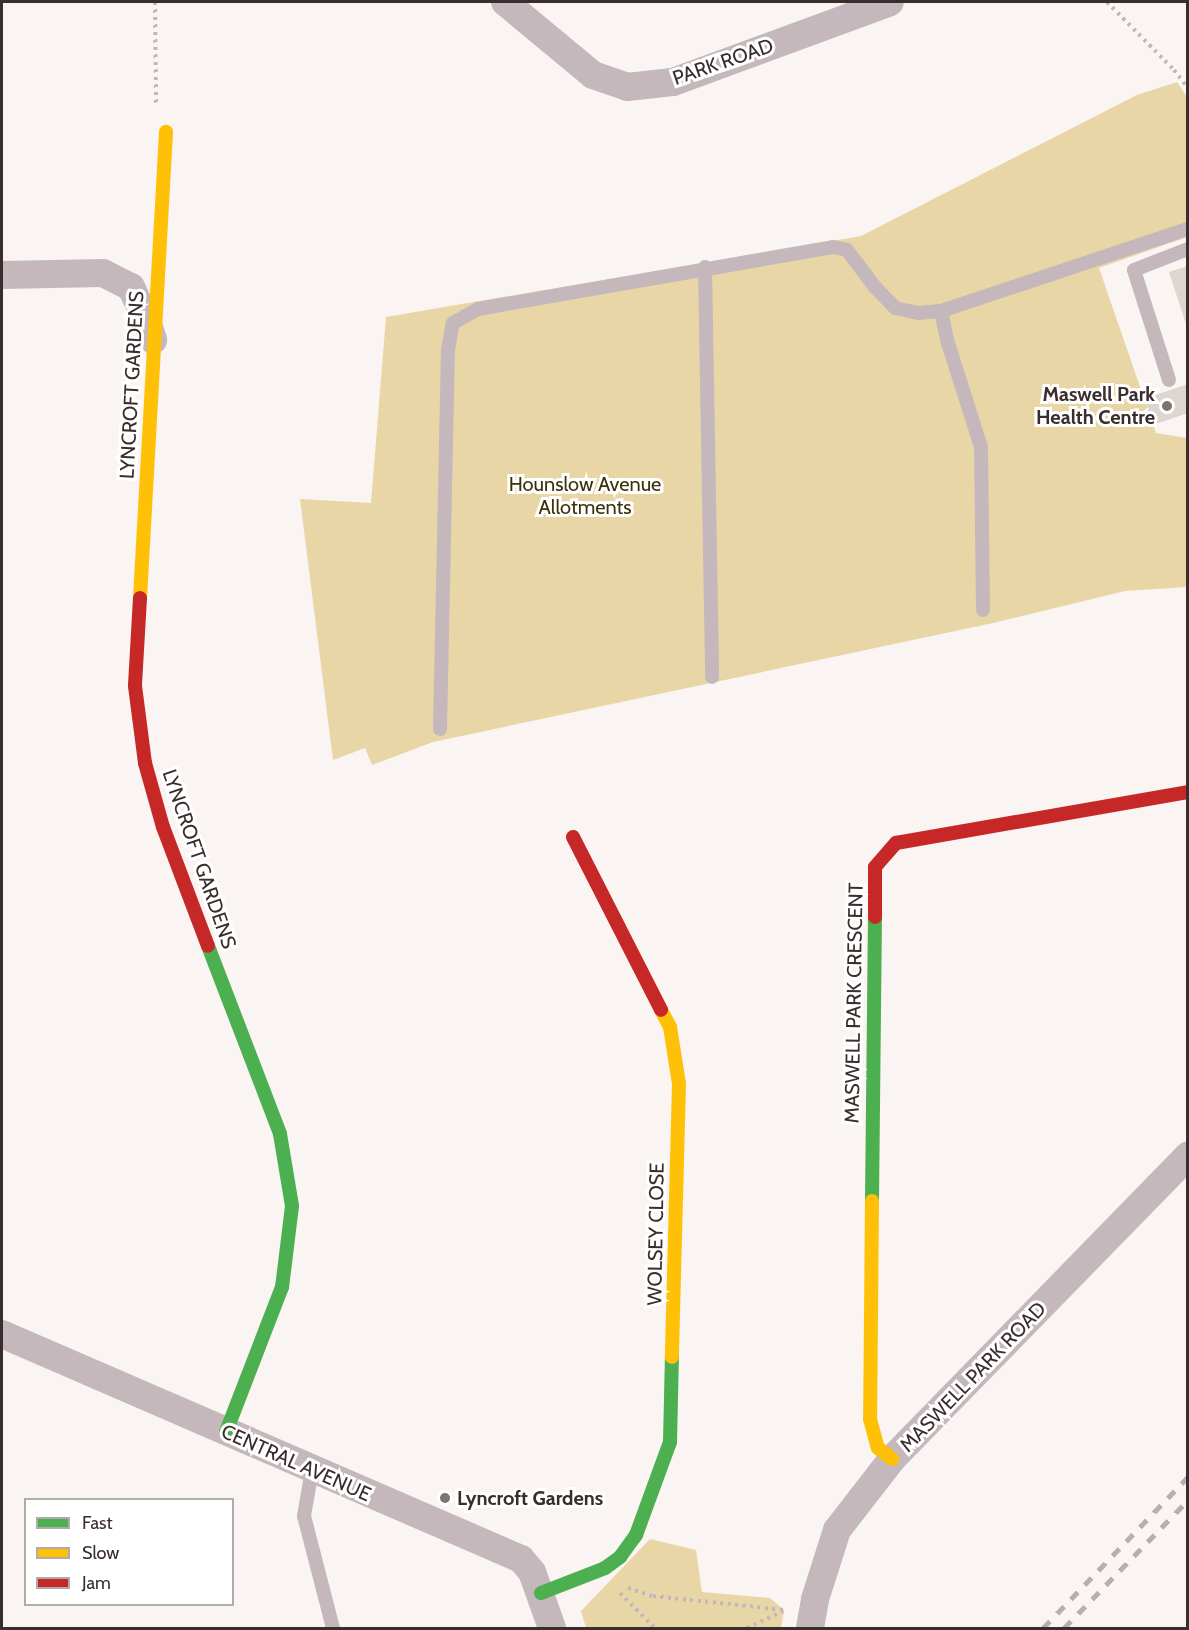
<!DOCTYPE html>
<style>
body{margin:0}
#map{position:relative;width:1189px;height:1630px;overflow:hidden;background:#faf4f2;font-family:Cabin,sans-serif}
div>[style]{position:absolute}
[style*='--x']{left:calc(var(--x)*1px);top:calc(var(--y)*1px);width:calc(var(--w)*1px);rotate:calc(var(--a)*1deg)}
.green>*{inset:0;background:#e9d6a6}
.building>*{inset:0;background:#dcd5d0}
.path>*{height:4px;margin-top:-2px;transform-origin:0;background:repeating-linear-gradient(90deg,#c2b8bb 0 3px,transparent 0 7.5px)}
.lane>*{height:14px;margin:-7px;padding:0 7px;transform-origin:7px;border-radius:7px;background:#c4b8bc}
.street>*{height:28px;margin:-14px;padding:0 14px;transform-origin:14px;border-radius:14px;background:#c4b8bc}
.fast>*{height:14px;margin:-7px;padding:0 7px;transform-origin:7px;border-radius:7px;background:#4caf50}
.slow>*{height:14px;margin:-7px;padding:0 7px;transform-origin:7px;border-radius:7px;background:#ffc107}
.jam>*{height:14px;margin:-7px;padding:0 7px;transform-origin:7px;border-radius:7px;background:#c62828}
.rail>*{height:4.5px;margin-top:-2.25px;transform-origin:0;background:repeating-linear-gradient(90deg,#b8aeb1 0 10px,transparent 0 20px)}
.dots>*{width:16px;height:16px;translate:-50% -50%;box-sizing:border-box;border:3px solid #fff;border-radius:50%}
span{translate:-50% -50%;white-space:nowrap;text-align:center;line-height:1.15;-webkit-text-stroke:6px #fff;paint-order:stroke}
.street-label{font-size:20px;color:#3a2e2d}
.poi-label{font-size:20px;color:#3a2e2d;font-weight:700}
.right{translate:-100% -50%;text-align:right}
.left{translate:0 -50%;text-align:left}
.park-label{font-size:20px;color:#3d310b}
.frame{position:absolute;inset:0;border:3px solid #3a2e2d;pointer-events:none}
.legend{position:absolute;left:24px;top:1498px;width:210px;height:108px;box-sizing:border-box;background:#fff;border:2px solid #b0abab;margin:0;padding:8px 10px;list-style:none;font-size:18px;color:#3a2e2d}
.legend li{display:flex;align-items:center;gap:12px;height:30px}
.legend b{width:30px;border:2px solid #b0abab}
</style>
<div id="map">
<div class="green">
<i style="clip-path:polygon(1177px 82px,1187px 97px,1187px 237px,1099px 268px,1156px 433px,1187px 438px,1187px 587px,1125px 591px,993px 623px,433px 742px,372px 765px,365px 748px,333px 760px,300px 499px,371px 503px,386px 317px,861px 236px,1137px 95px)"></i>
<i style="clip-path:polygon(650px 1539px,696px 1550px,702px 1592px,770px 1598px,784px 1610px,781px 1628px,586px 1628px,581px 1611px)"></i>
</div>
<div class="building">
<i style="clip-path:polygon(1188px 266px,1188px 327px,1187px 327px,1169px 272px)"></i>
<i style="clip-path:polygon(1188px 384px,1188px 413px,1153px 425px,1144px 399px)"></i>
</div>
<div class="path">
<i style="--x:155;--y:2;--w:101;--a:89.4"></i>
<i style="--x:1107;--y:2;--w:95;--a:45.4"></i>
<i style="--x:1174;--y:70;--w:23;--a:52"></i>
<i style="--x:628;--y:1588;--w:26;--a:18"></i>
<i style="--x:653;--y:1596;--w:132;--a:6.1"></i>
<i style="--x:620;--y:1593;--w:49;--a:45"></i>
<i style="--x:747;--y:1628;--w:40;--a:-25"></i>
</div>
<div class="lane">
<i style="--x:705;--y:267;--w:410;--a:89"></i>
<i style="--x:941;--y:311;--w:33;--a:78"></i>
<i style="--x:948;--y:343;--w:109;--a:72.4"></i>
<i style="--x:981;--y:447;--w:163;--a:89.3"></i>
<i style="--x:1169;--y:380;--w:115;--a:-107.7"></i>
<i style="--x:1134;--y:270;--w:58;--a:-21.3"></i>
<i style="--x:440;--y:729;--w:379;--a:-88.8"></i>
<i style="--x:448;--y:350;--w:27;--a:-80"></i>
<i style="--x:453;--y:323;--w:29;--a:-29"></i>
<i style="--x:478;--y:309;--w:360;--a:-9.9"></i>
<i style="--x:833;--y:247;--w:14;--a:12"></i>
<i style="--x:847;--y:250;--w:46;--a:52.9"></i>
<i style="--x:875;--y:287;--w:29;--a:46"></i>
<i style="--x:895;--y:308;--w:24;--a:12"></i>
<i style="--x:918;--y:313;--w:23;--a:-5"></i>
<i style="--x:941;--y:311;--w:260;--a:-18.4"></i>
<i style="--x:312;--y:1470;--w:47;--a:99.9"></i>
<i style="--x:304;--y:1516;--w:116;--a:75.5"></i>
</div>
<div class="street">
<i style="--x:505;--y:2;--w:114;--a:39.7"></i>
<i style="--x:593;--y:75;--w:36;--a:19"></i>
<i style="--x:627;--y:87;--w:46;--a:-6.2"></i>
<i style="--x:673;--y:82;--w:231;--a:-20.2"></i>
<i style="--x:2;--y:275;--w:101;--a:-1.1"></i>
<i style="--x:103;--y:273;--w:31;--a:27"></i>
<i style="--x:131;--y:287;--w:38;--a:65"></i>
<i style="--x:147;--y:321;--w:20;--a:72"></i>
<i style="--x:2;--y:1334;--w:566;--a:23.44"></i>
<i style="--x:521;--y:1559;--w:17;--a:50"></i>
<i style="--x:532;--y:1572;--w:59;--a:70.3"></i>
<i style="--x:810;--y:1628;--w:29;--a:-80"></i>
<i style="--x:815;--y:1599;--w:72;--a:-72.3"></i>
<i style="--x:837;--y:1530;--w:90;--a:-52.2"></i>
<i style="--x:892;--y:1459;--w:424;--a:-45.7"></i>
</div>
<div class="fast">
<i style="--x:208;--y:946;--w:201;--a:69"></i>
<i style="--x:280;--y:1134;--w:73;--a:80.5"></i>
<i style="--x:292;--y:1206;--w:82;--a:97"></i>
<i style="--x:282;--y:1287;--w:155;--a:111.1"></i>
<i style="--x:872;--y:1201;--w:284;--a:-89.4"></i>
<i style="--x:541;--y:1593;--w:69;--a:-21.3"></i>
<i style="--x:605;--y:1568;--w:19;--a:-36"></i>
<i style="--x:620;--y:1557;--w:27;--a:-54"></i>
<i style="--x:636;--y:1535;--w:99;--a:-69.9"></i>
<i style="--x:670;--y:1442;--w:85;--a:-88.7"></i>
</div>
<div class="slow">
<i style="--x:140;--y:598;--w:467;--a:-86.8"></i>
<i style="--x:661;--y:1010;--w:19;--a:62"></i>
<i style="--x:670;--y:1027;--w:58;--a:81"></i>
<i style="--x:679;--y:1084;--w:273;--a:91.5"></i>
<i style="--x:872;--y:1201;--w:218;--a:90.5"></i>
<i style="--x:870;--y:1419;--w:30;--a:75"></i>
<i style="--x:878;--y:1448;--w:18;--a:38"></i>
</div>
<div class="jam">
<i style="--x:140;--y:598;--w:88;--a:93.3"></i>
<i style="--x:135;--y:686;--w:78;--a:82.6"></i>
<i style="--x:145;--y:763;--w:66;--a:74.3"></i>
<i style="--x:163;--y:827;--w:127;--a:69.3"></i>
<i style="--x:573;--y:837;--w:194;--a:63"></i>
<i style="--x:875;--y:917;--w:50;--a:-90"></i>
<i style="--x:875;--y:867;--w:32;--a:-49"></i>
<i style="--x:896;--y:843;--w:296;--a:-9.9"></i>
</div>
<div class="rail">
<i style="--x:1043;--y:1628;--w:209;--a:-46.2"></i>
<i style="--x:1064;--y:1628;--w:178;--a:-45.9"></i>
</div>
<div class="dots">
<i style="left:1167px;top:406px;background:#7d7372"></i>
<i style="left:445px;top:1498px;background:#7d7372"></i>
</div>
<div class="street-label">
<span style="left:723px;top:62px;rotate:-19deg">PARK ROAD</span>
<span style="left:132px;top:385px;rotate:-87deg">LYNCROFT GARDENS</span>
<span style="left:199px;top:859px;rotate:71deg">LYNCROFT GARDENS</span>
<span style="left:854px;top:1003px;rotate:-89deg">MASWELL PARK CRESCENT</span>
<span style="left:656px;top:1234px;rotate:-89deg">WOLSEY CLOSE</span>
<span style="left:973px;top:1377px;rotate:-46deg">MASWELL PARK ROAD</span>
<span style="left:296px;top:1463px;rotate:24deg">CENTRAL AVENUE</span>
</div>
<div class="poi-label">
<span class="right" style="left:1155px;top:406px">Maswell Park<br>Health Centre</span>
<span class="left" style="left:457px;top:1498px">Lyncroft Gardens</span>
</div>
<div class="park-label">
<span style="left:585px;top:496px">Hounslow Avenue<br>Allotments</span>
</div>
<div class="frame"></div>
<ul class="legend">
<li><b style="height:8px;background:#4caf50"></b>Fast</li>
<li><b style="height:8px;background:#ffc107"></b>Slow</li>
<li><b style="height:8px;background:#c62828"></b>Jam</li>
</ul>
</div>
